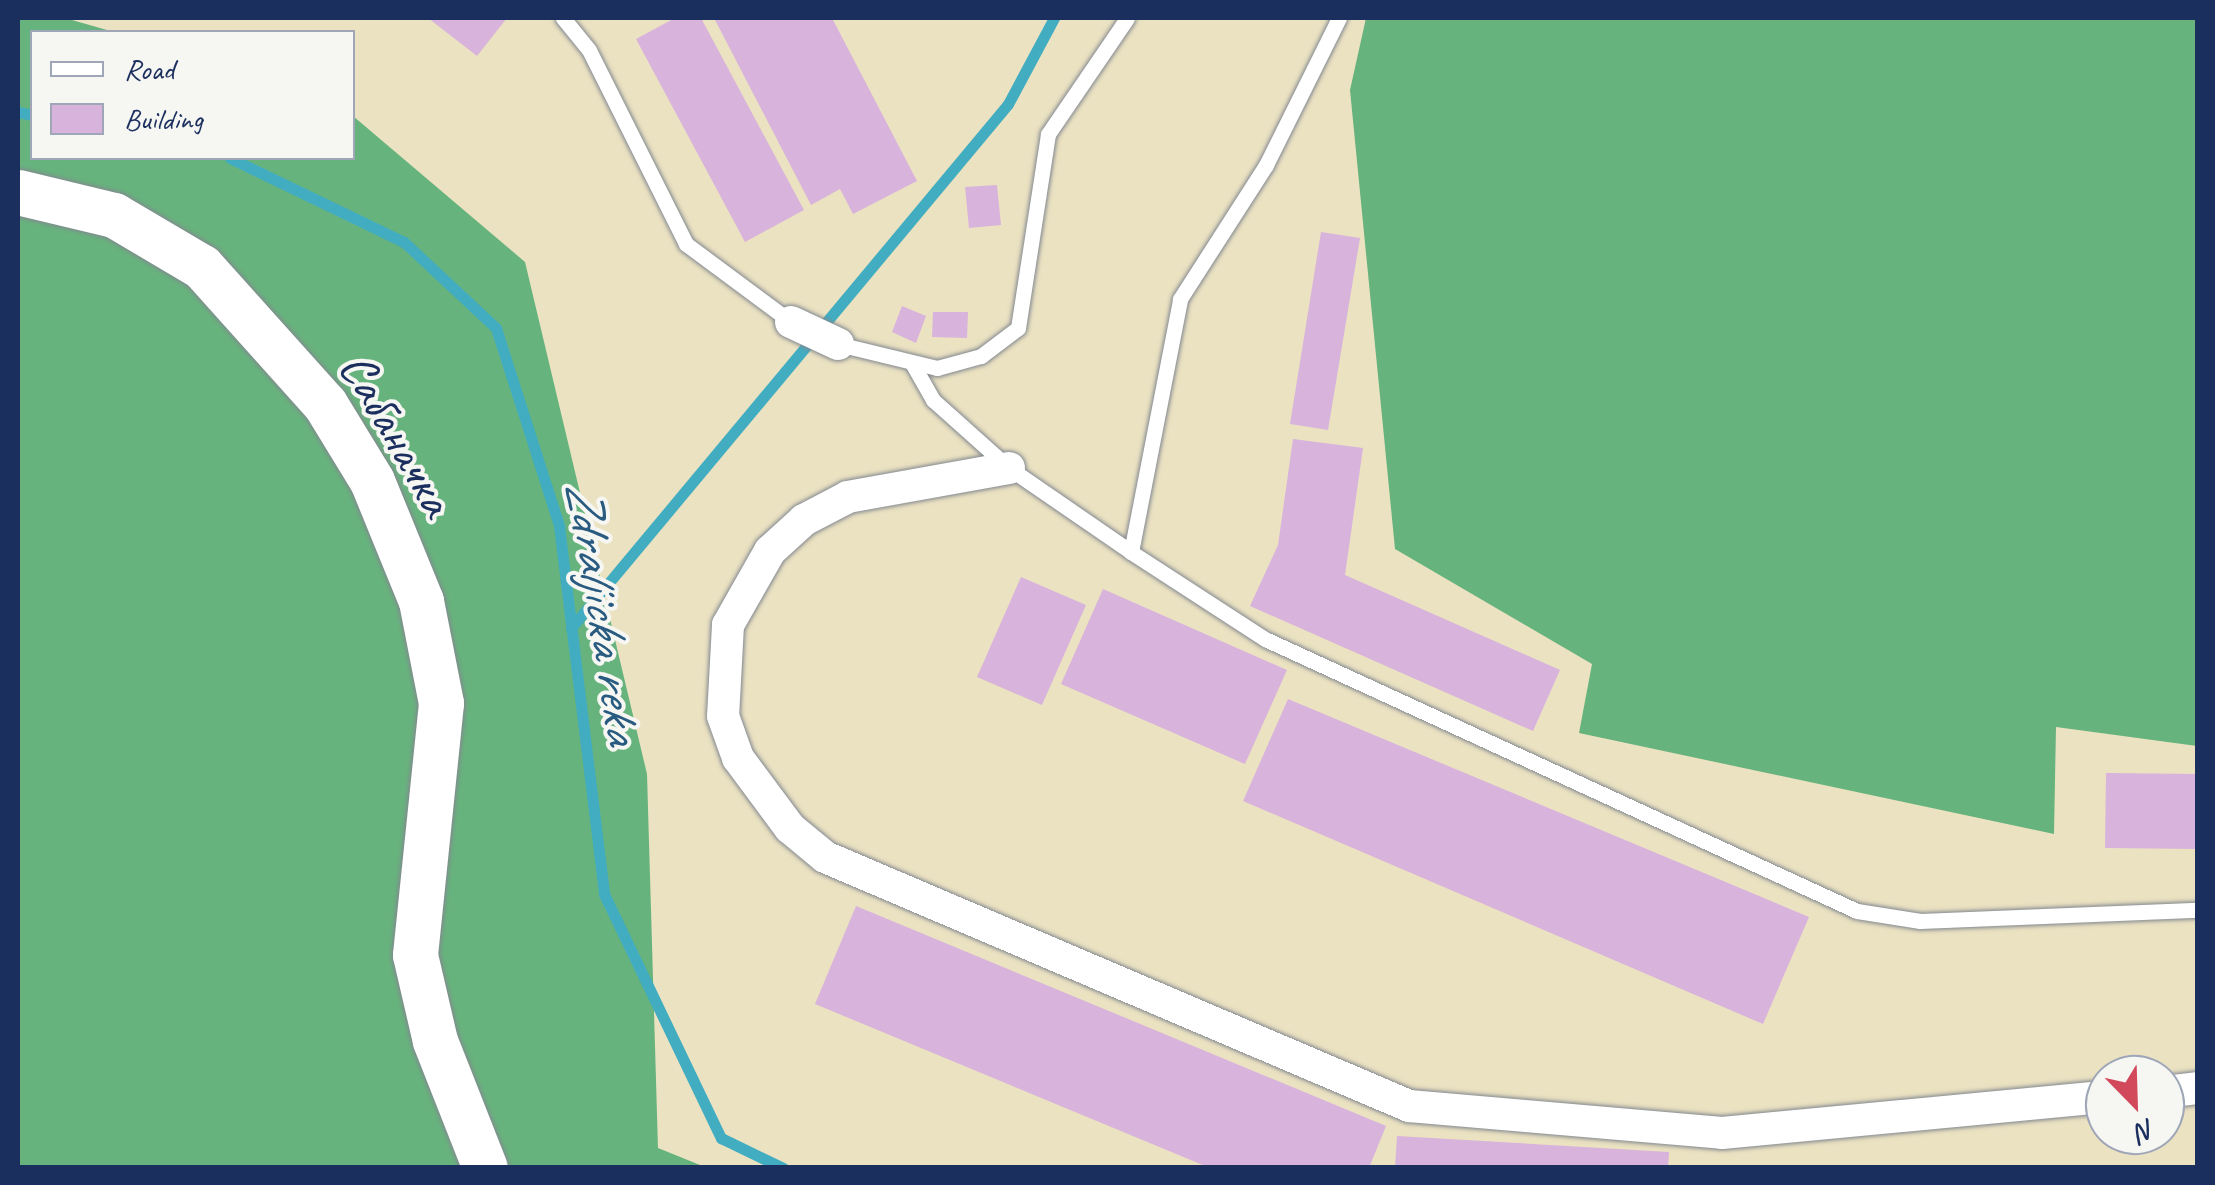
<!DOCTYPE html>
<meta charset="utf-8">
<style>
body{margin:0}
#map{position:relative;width:2215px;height:1185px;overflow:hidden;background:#ebe2c2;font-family:Caveat,sans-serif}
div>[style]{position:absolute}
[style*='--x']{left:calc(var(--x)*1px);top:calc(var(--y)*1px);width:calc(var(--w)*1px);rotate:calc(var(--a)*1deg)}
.forest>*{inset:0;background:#67b37d}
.stream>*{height:11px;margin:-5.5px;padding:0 5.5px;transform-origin:5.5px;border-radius:5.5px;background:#42adc1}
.building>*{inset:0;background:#d8b3db}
.roads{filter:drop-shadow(0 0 2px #838890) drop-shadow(0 0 2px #838890)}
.lane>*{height:15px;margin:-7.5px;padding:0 7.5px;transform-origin:7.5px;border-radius:7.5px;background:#fff}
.street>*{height:32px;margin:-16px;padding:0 16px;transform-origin:16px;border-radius:16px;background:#fff}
.secondary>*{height:45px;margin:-22.5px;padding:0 22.5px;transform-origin:22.5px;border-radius:22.5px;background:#fff}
span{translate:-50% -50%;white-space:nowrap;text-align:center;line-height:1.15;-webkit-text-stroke:8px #f6f6f2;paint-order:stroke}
.street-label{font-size:50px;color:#1b2f5e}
.water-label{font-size:52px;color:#295b81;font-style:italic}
.frame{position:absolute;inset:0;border:20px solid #1b2f5e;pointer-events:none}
.legend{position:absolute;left:30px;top:30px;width:325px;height:130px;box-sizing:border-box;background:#f6f6f2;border:2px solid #9ea6b7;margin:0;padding:12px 18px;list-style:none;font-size:30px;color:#1b2f5e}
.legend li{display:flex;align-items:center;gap:20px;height:50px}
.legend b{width:50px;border:2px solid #9ea6b7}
.north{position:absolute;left:2085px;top:1055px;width:100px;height:100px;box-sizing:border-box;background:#f6f6f2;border:2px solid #9ea6b7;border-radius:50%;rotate:157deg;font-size:28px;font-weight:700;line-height:40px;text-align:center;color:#1b2f5e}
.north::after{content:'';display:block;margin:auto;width:35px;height:45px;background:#d1495b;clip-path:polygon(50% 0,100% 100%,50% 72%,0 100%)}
</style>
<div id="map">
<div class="forest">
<i style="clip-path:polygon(18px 18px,65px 18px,114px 32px,32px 32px,32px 158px,352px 158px,353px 116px,525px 262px,647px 774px,658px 1148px,705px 1167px,18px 1167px)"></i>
<i style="clip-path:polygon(1366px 18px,2197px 18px,2197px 746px,2056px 727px,2054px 834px,1579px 733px,1592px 664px,1395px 549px,1350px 90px)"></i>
</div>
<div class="stream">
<i style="--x:18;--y:112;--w:14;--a:12"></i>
<i style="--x:230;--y:158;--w:193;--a:25.8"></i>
<i style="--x:404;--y:242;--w:126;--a:43.1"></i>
<i style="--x:496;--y:328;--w:208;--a:72.3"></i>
<i style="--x:559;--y:526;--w:371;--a:83"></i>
<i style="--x:604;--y:894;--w:271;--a:64.4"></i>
<i style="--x:721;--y:1138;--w:69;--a:25.8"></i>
<i style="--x:571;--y:628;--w:682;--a:-50.17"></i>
<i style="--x:1008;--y:104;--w:98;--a:-61.9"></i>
</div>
<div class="building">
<i style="clip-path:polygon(428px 18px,507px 18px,477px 56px)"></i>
<i style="clip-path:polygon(675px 18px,701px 18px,804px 210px,745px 242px,636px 39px)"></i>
<i style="clip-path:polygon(714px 18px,832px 18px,917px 181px,853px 214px,840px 189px,811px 205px)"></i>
<i style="clip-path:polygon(997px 185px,1001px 225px,969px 228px,965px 187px)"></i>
<i style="clip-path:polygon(1321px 232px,1360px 238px,1328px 430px,1290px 424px)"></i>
<i style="clip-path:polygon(902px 306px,926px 316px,916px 343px,892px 332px)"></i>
<i style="clip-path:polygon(933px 312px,968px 312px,967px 338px,932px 337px)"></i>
<i style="clip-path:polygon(1293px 439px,1363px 448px,1345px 575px,1560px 670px,1533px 731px,1250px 606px,1278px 545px)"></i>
<i style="clip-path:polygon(1021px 577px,1086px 605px,1042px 705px,977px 677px)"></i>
<i style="clip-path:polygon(1103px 589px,1287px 670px,1245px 764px,1061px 684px)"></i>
<i style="clip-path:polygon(1288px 699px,1809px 917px,1763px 1024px,1243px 801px)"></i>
<i style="clip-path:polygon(2106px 773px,2198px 774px,2198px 849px,2105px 848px)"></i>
<i style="clip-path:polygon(856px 906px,1386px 1126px,1369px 1168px,1210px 1168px,815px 1004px)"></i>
<i style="clip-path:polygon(1397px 1136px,1669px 1152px,1668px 1168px,1395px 1168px)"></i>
</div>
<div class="roads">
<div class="lane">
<i style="--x:563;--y:18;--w:41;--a:50.9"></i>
<i style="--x:589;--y:50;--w:217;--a:63.4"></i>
<i style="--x:686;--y:244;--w:131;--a:36.6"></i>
<i style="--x:838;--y:344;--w:102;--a:13.6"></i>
<i style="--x:937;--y:368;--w:46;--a:-15.3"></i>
<i style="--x:981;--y:356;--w:46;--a:-37.1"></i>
<i style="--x:1018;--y:328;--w:196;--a:-81.2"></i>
<i style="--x:1048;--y:134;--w:140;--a:-55.7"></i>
<i style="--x:912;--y:363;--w:43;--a:60.4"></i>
<i style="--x:933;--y:400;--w:102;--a:41.8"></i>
<i style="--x:1009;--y:468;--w:148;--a:34.5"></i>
<i style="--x:1131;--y:552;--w:258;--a:-79"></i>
<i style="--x:1180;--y:299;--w:159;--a:-57.3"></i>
<i style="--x:1266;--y:165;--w:164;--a:-63.6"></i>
<i style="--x:1131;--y:552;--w:160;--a:33"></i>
<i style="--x:1265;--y:639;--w:651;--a:24.68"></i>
<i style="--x:1857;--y:911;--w:64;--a:9"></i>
<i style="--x:1920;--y:921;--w:278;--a:-2.3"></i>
</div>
<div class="street">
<i style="--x:791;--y:322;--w:52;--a:25.1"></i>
<i style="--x:1009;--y:468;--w:164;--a:169.8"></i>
<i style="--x:848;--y:497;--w:50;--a:152.4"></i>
<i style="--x:804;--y:520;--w:46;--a:137.6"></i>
<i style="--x:770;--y:551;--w:85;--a:119.6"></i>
<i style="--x:728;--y:625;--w:91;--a:93.1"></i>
<i style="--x:723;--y:716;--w:45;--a:70.3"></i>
<i style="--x:738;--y:758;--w:87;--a:53.4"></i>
<i style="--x:790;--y:828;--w:45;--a:39.6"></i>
<i style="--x:825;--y:857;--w:635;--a:23.09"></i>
<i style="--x:1409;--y:1106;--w:314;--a:4.9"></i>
<i style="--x:1722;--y:1133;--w:385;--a:-5.4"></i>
<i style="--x:2165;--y:1092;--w:33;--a:-7"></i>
</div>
<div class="secondary">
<i style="--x:18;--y:192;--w:99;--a:13.5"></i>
<i style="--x:114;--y:215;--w:102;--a:30.6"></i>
<i style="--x:202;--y:267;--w:184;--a:48.1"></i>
<i style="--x:325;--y:404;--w:90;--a:58.6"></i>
<i style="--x:372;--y:481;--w:130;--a:67.8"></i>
<i style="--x:421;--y:601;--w:104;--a:78.9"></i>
<i style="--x:441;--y:703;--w:253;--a:95.9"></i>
<i style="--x:415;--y:955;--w:88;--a:76.9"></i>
<i style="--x:435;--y:1041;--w:136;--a:68.5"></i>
</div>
</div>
<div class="street-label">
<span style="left:397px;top:434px;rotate:60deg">Сабаначка</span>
</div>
<div class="water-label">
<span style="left:603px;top:612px;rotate:81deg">Zdraljicka reka</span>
</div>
<div class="frame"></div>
<ul class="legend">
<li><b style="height:12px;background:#fff"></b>Road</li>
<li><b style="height:28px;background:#d8b3db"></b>Building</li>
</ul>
<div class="north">N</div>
</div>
